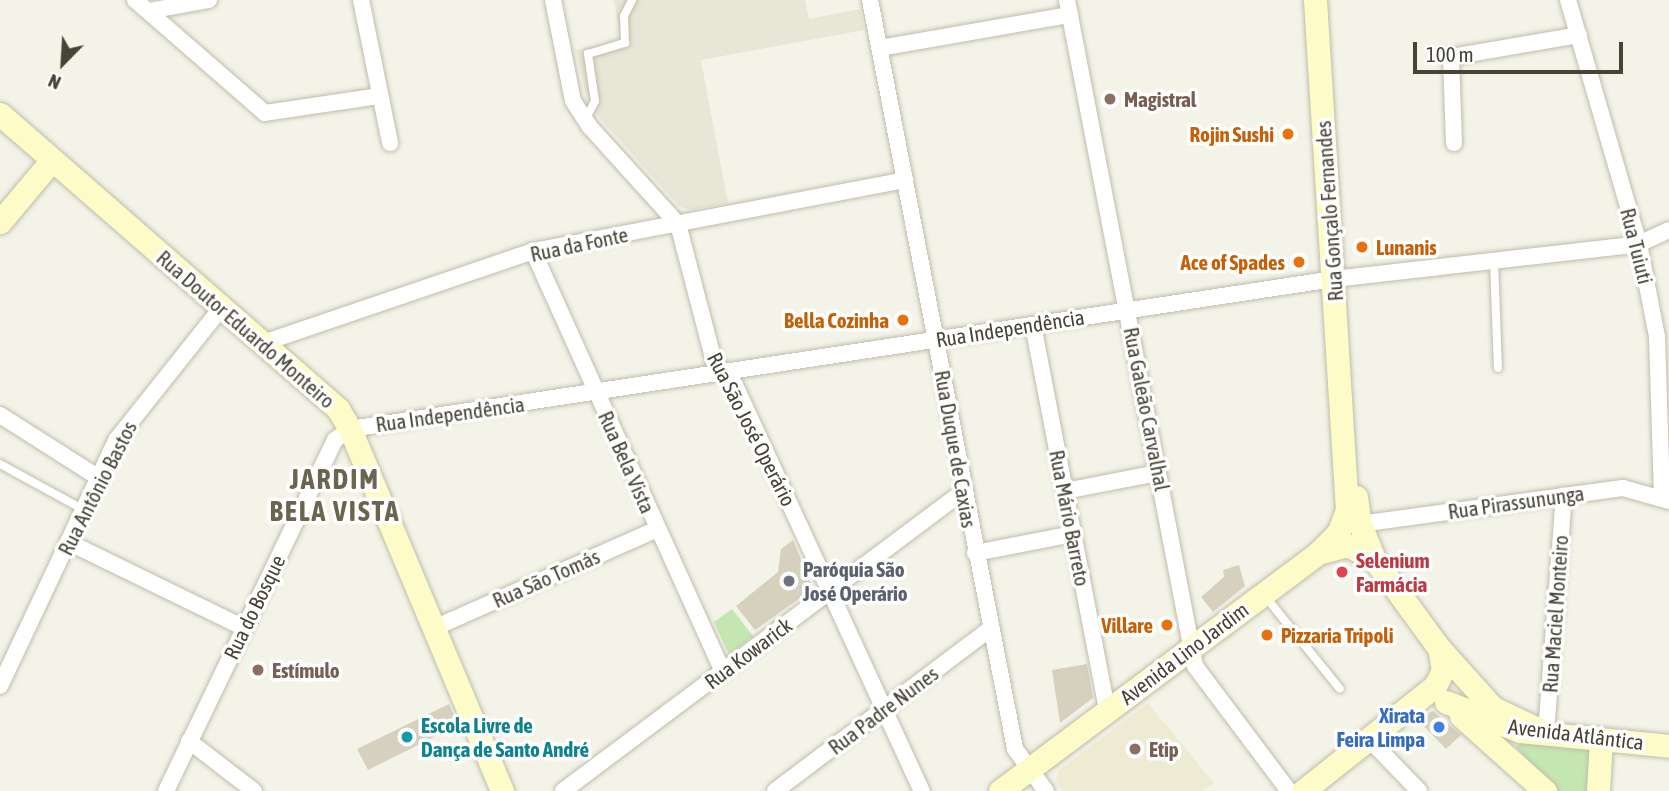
<!DOCTYPE html>
<meta charset="utf-8">
<style>
body{margin:0}
#map{position:relative;width:1669px;height:791px;overflow:hidden;background:#f4f3e8;font-family:"Asap Condensed",sans-serif}
div>[style]{position:absolute}
[style*='--x']{left:calc(var(--x)*1px);top:calc(var(--y)*1px);width:calc(var(--w)*1px);rotate:calc(var(--a)*1deg)}
.residential>*{inset:0;background:#e8e6d6}
.education>*{inset:0;background:#edebd2}
.green>*{inset:0;background:#c4e7b2}
.building>*{inset:0;background:#d5d1be}
.roads{filter:drop-shadow(0 0 2px #bfbdab) drop-shadow(0 0 2px #bfbdab)}
.lane>*{height:8px;margin:-4px;padding:0 4px;transform-origin:4px;border-radius:4px;background:#fff}
.street>*{height:16px;margin:-8px;padding:0 8px;transform-origin:8px;border-radius:8px;background:#fff}
.secondary>*{height:23px;margin:-11.5px;padding:0 11.5px;transform-origin:11.5px;border-radius:11.5px;background:#fdfcc8}
.dots>*{width:19px;height:19px;translate:-50% -50%;box-sizing:border-box;border:4px solid #fff;border-radius:50%}
span{translate:-50% -50%;white-space:nowrap;text-align:center;line-height:1.15;-webkit-text-stroke:7px #fff;paint-order:stroke}
.education-label{font-size:21px;color:#785e54;font-weight:700}
.left{translate:0 -50%;text-align:left}
.food-label{font-size:21px;color:#c56008;font-weight:700}
.right{translate:-100% -50%;text-align:right}
.street-label{font-size:21px;color:#474437}
.health-label{font-size:21px;color:#be3a42;font-weight:700}
.worship-label{font-size:21px;color:#5b616d;font-weight:700}
.shop-label{font-size:21px;color:#366cbe;font-weight:700}
.culture-label{font-size:21px;color:#0d838f;font-weight:700}
.district-label{font-size:28px;color:#6a654e;font-weight:700;letter-spacing:2px}
.north{position:absolute;left:28px;top:28px;width:70px;height:70px;-webkit-text-stroke:5px #fff;paint-order:stroke;rotate:204deg;font-size:19px;font-weight:700;line-height:28px;text-align:center;color:#474437}
.north::after{content:'';display:block;margin:auto;width:24px;height:32px;background:#474437;clip-path:polygon(50% 0,100% 100%,50% 72%,0 100%)}
.scale{position:absolute;left:1413px;top:42px;width:210px;height:32px;box-sizing:border-box;border:4px solid #474437;border-top:0;padding-left:9px;font-size:21px;line-height:24px;white-space:nowrap;color:#474437;-webkit-text-stroke:5px #fff;paint-order:stroke}
</style>
<div id="map">
<div class="residential">
<i style="clip-path:polygon(614px 0,805px 0,809px 19px,860px 9px,864px 30px,701px 60px,728px 203px,690px 210px,679px 206px,598px 116px,585px 91px,576px 50px,621px 40px)"></i>
</div>
<div class="education">
<i style="clip-path:polygon(1148px 703px,1214px 783px,1203px 791px,1063px 791px,1056px 781px,1058px 771px)"></i>
</div>
<div class="green">
<i style="clip-path:polygon(732px 609px,753px 636px,729px 655px,714px 622px)"></i>
<i style="clip-path:polygon(1522px 741px,1589px 747px,1592px 791px,1556px 791px,1516px 747px)"></i>
</div>
<div class="building">
<i style="clip-path:polygon(793px 540px,813px 589px,755px 630px,736px 606px,778px 572px,781px 549px)"></i>
<i style="clip-path:polygon(1239px 565px,1245px 586px,1213px 612px,1201px 597px,1224px 577px,1223px 570px)"></i>
<i style="clip-path:polygon(1087px 664px,1093px 698px,1060px 723px,1052px 670px)"></i>
<i style="clip-path:polygon(449px 704px,458px 725px,368px 770px,357px 749px)"></i>
<i style="clip-path:polygon(1433px 711px,1461px 735px,1446px 749px,1417px 719px)"></i>
</div>
<div class="roads">
<div class="lane">
<i style="--x:585;--y:120;--w:21;--a:-62"></i>
<i style="--x:595;--y:101;--w:48;--a:-98.5"></i>
<i style="--x:588;--y:54;--w:39;--a:-17"></i>
<i style="--x:625;--y:43;--w:27;--a:-92"></i>
<i style="--x:624;--y:16;--w:18;--a:-63"></i>
<i style="--x:1494;--y:261;--w:107;--a:87.9"></i>
<i style="--x:0;--y:464;--w:96;--a:28.7"></i>
<i style="--x:1265;--y:596;--w:119;--a:51.1"></i>
</div>
<div class="street">
<i style="--x:135;--y:0;--w:172;--a:41"></i>
<i style="--x:265;--y:113;--w:115;--a:-8.5"></i>
<i style="--x:361;--y:0;--w:146;--a:78.5"></i>
<i style="--x:553;--y:0;--w:103;--a:78.8"></i>
<i style="--x:573;--y:101;--w:31;--a:57"></i>
<i style="--x:590;--y:127;--w:131;--a:47.8"></i>
<i style="--x:678;--y:224;--w:142;--a:75.3"></i>
<i style="--x:714;--y:361;--w:32;--a:49"></i>
<i style="--x:735;--y:385;--w:447;--a:65.3"></i>
<i style="--x:870;--y:0;--w:763;--a:79.04"></i>
<i style="--x:1015;--y:749;--w:52;--a:53.6"></i>
<i style="--x:1067;--y:0;--w:678;--a:79.12"></i>
<i style="--x:1195;--y:666;--w:156;--a:53.1"></i>
<i style="--x:1568;--y:0;--w:254;--a:73.8"></i>
<i style="--x:1639;--y:244;--w:95;--a:79"></i>
<i style="--x:1657;--y:337;--w:161;--a:88.2"></i>
<i style="--x:149;--y:11;--w:61;--a:-10.4"></i>
<i style="--x:880;--y:48;--w:193;--a:-9.9"></i>
<i style="--x:1454;--y:143;--w:86;--a:-92"></i>
<i style="--x:1451;--y:57;--w:130;--a:-9.8"></i>
<i style="--x:533;--y:251;--w:461;--a:65.7"></i>
<i style="--x:1033;--y:325;--w:393;--a:79.1"></i>
<i style="--x:263;--y:343;--w:285;--a:-18.8"></i>
<i style="--x:533;--y:251;--w:379;--a:-10.8"></i>
<i style="--x:0;--y:415;--w:117;--a:32.5"></i>
<i style="--x:1065;--y:491;--w:95;--a:-11"></i>
<i style="--x:1360;--y:524;--w:265;--a:-7.8"></i>
<i style="--x:1623;--y:488;--w:48;--a:15.8"></i>
<i style="--x:68;--y:542;--w:196;--a:26"></i>
<i style="--x:975;--y:553;--w:100;--a:-11"></i>
<i style="--x:434;--y:628;--w:244;--a:-23.9"></i>
<i style="--x:0;--y:686;--w:273;--a:-64.7"></i>
<i style="--x:117;--y:439;--w:169;--a:-51.5"></i>
<i style="--x:1546;--y:733;--w:238;--a:-85.7"></i>
<i style="--x:1369;--y:739;--w:72;--a:46.1"></i>
<i style="--x:189;--y:741;--w:82;--a:37.6"></i>
<i style="--x:166;--y:791;--w:390;--a:-64.3"></i>
<i style="--x:335;--y:440;--w:19;--a:-36"></i>
<i style="--x:350;--y:429;--w:995;--a:-8.67"></i>
<i style="--x:1334;--y:279;--w:307;--a:-6.5"></i>
<i style="--x:1639;--y:244;--w:33;--a:-25"></i>
<i style="--x:563;--y:791;--w:502;--a:-36.82"></i>
<i style="--x:775;--y:791;--w:271;--a:-37"></i>
</div>
<div class="secondary">
<i style="--x:1315;--y:0;--w:511;--a:86.41"></i>
<i style="--x:1347;--y:510;--w:25;--a:111"></i>
<i style="--x:1338;--y:533;--w:28;--a:135"></i>
<i style="--x:0;--y:114;--w:449;--a:41.1"></i>
<i style="--x:338;--y:409;--w:23;--a:59"></i>
<i style="--x:350;--y:429;--w:393;--a:67.2"></i>
<i style="--x:0;--y:222;--w:81;--a:-50"></i>
<i style="--x:1356;--y:497;--w:27;--a:82"></i>
<i style="--x:1360;--y:524;--w:38;--a:68"></i>
<i style="--x:1374;--y:559;--w:110;--a:53.9"></i>
<i style="--x:1439;--y:648;--w:81;--a:48"></i>
<i style="--x:1493;--y:708;--w:59;--a:25.3"></i>
<i style="--x:1446;--y:702;--w:79;--a:21.4"></i>
<i style="--x:1520;--y:731;--w:150;--a:5.7"></i>
<i style="--x:1461;--y:716;--w:113;--a:41.8"></i>
<i style="--x:1000;--y:791;--w:397;--a:-36.8"></i>
<i style="--x:1318;--y:553;--w:30;--a:-15"></i>
<i style="--x:1347;--y:545;--w:30;--a:27"></i>
<i style="--x:1303;--y:791;--w:169;--a:-38.5"></i>
<i style="--x:1435;--y:686;--w:18;--a:-63"></i>
<i style="--x:1443;--y:670;--w:22;--a:-100"></i>
<i style="--x:1598;--y:791;--w:52;--a:-86.7"></i>
</div>
</div>
<div class="dots">
<i style="left:1110px;top:99px;background:#8d6e63"></i>
<i style="left:1288px;top:134px;background:#e8710a"></i>
<i style="left:1362px;top:247px;background:#e8710a"></i>
<i style="left:1299px;top:262px;background:#e8710a"></i>
<i style="left:903px;top:320px;background:#e8710a"></i>
<i style="left:1342px;top:572px;background:#e0444e"></i>
<i style="left:789px;top:581px;background:#6b7280"></i>
<i style="left:1167px;top:625px;background:#e8710a"></i>
<i style="left:1267px;top:635px;background:#e8710a"></i>
<i style="left:258px;top:670px;background:#8d6e63"></i>
<i style="left:1439px;top:727px;background:#3f7fe0"></i>
<i style="left:407px;top:737px;background:#0f9aa8"></i>
<i style="left:1135px;top:749px;background:#8d6e63"></i>
</div>
<div class="education-label">
<span class="left" style="left:1124px;top:99px">Magistral</span>
<span class="left" style="left:272px;top:670px">Estímulo</span>
<span class="left" style="left:1149px;top:749px">Etip</span>
</div>
<div class="food-label">
<span class="right" style="left:1274px;top:134px">Rojin Sushi</span>
<span class="left" style="left:1376px;top:247px">Lunanis</span>
<span class="right" style="left:1285px;top:262px">Ace of Spades</span>
<span class="right" style="left:889px;top:320px">Bella Cozinha</span>
<span class="right" style="left:1153px;top:625px">Villare</span>
<span class="left" style="left:1281px;top:635px">Pizzaria Tripoli</span>
</div>
<div class="street-label">
<span style="left:1329px;top:211px;rotate:-94deg">Rua Gonçalo Fernandes</span>
<span style="left:579px;top:244px;rotate:-12deg">Rua da Fonte</span>
<span style="left:1637px;top:246px;rotate:76deg">Rua Tuiuti</span>
<span style="left:1010px;top:328px;rotate:-9deg">Rua Independência</span>
<span style="left:246px;top:329px;rotate:41deg">Rua Doutor Eduardo Monteiro</span>
<span style="left:1147px;top:409px;rotate:79deg">Rua Galeão Carvalhal</span>
<span style="left:450px;top:414px;rotate:-8deg">Rua Independência</span>
<span style="left:752px;top:429px;rotate:63deg">Rua São José Operário</span>
<span style="left:956px;top:449px;rotate:80deg">Rua Duque de Caxias</span>
<span style="left:627px;top:462px;rotate:66deg">Rua Bela Vista</span>
<span style="left:97px;top:488px;rotate:-63deg">Rua Antônio Bastos</span>
<span style="left:1516px;top:502px;rotate:-8deg">Rua Pirassununga</span>
<span style="left:1070px;top:518px;rotate:79deg">Rua Mário Barreto</span>
<span style="left:546px;top:578px;rotate:-24deg">Rua São Tomás</span>
<span style="left:254px;top:607px;rotate:-64deg">Rua do Bosque</span>
<span style="left:1555px;top:614px;rotate:-86deg">Rua Maciel Monteiro</span>
<span style="left:748px;top:653px;rotate:-37deg">Rua Kowarick</span>
<span style="left:1184px;top:653px;rotate:-37deg">Avenida Lino Jardim</span>
<span style="left:883px;top:710px;rotate:-37deg">Rua Padre Nunes</span>
<span style="left:1576px;top:734px;rotate:7deg">Avenida Atlântica</span>
</div>
<div class="health-label">
<span class="left" style="left:1356px;top:572px">Selenium<br>Farmácia</span>
</div>
<div class="worship-label">
<span class="left" style="left:803px;top:581px">Paróquia São<br>José Operário</span>
</div>
<div class="shop-label">
<span class="right" style="left:1425px;top:727px">Xirata<br>Feira Limpa</span>
</div>
<div class="culture-label">
<span class="left" style="left:421px;top:737px">Escola Livre de<br>Dança de Santo André</span>
</div>
<div class="district-label">
<span style="left:335px;top:495px">JARDIM<br>BELA VISTA</span>
</div>
<div class="north">N</div>
<div class="scale">100 m</div>
</div>
